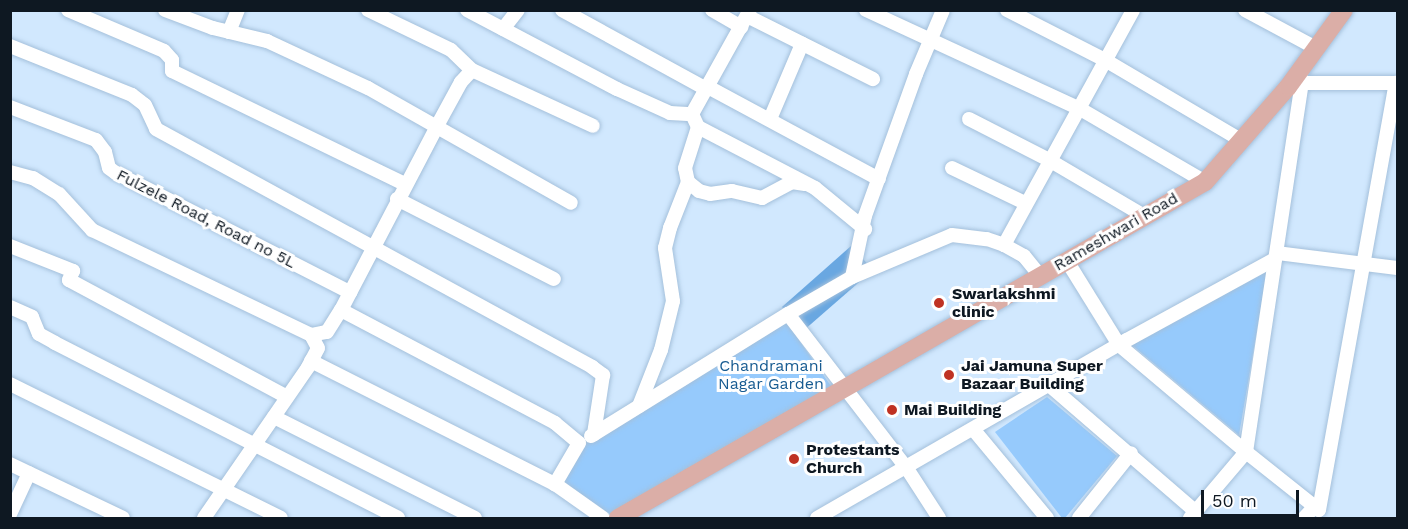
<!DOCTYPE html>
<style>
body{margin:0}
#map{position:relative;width:1408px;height:529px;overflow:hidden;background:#d1e8fe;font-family:"Work Sans",sans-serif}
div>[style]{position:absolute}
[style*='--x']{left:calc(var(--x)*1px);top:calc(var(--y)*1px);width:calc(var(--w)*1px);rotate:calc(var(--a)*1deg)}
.green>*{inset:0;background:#96cafc}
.forest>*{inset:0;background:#69a7e1}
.roads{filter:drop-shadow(0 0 2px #a4c0db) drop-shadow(0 0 2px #a4c0db)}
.minor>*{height:14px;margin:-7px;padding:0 7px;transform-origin:7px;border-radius:7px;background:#fff}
.major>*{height:18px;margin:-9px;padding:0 9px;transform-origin:9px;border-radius:9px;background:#dbaea7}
.dots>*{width:16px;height:16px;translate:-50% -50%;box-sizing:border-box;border:3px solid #fff;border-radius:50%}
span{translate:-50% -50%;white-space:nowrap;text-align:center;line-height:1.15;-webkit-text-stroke:6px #fff;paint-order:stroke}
.street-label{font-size:16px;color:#0e1822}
.poi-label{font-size:16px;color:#0e1822;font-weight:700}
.left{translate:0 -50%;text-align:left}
.park-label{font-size:16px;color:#175b91}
.frame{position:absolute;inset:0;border:12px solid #0e1822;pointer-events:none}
.scale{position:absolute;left:1201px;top:490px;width:98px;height:27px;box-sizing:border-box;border:3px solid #0e1822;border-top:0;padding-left:8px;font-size:18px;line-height:21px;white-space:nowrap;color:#0e1822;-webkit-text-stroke:4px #fff;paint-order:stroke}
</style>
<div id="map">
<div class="green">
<i style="clip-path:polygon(1268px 266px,1239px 435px,1132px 345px)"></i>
<i style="clip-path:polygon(785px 320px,831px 386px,609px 517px,561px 481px,583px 446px)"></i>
<i style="clip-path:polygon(1047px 397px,1117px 456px,1065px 518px,1062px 518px,995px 432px)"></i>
</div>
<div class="forest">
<i style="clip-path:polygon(851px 246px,873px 270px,803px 331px,782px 307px)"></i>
</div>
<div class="roads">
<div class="minor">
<i style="--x:68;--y:10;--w:104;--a:23.1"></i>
<i style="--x:164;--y:51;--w:12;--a:48"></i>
<i style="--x:172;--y:60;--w:11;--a:90"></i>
<i style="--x:172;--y:71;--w:259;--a:25.9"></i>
<i style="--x:165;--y:10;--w:51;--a:20.6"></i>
<i style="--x:213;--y:28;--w:56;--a:13.5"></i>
<i style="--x:267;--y:41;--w:111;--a:25"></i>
<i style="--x:368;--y:88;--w:233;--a:29.5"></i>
<i style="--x:368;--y:10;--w:92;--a:25.7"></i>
<i style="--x:451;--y:50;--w:29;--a:44"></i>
<i style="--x:467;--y:10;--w:170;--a:27.8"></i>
<i style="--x:617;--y:89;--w:58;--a:24.4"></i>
<i style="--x:670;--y:113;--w:22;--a:3"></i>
<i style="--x:692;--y:114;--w:119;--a:-60.9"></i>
<i style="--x:562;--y:10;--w:164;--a:28.7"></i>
<i style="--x:712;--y:10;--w:34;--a:30"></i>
<i style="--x:866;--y:10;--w:238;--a:24.8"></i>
<i style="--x:1082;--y:110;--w:143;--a:30.3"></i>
<i style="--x:1007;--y:10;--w:110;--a:27"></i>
<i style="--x:1105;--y:60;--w:158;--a:30.5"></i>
<i style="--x:1245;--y:10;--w:81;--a:28.2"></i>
<i style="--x:747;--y:16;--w:141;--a:26.6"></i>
<i style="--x:503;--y:29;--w:24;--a:-52"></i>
<i style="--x:229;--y:32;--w:24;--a:-68"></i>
<i style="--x:10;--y:46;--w:131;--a:21.9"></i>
<i style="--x:132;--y:95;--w:16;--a:38"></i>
<i style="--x:145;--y:105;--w:26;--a:65"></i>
<i style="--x:156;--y:129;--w:497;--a:28.6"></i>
<i style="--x:592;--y:367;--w:14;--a:36"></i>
<i style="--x:603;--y:375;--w:60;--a:98.7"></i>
<i style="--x:1302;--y:83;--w:96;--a:0"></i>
<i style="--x:708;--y:87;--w:194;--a:28.3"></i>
<i style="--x:10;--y:107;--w:92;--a:21"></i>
<i style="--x:96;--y:140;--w:15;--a:53"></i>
<i style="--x:105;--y:152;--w:16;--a:76"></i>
<i style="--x:109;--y:168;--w:9;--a:36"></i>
<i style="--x:116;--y:173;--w:263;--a:27"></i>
<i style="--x:770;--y:119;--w:82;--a:-66.9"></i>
<i style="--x:969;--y:119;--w:90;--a:27.1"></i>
<i style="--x:1049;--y:160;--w:110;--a:30.5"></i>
<i style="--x:698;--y:127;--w:132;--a:27.5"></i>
<i style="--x:815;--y:188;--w:65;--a:39.4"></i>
<i style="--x:952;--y:168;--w:81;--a:25.6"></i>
<i style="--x:10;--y:172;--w:24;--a:15"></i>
<i style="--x:33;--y:178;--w:31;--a:32"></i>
<i style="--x:59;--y:194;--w:49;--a:47.5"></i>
<i style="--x:92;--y:230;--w:243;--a:25.6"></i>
<i style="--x:311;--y:335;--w:16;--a:-11"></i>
<i style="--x:327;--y:332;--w:26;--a:-58"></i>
<i style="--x:341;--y:310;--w:242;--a:27.8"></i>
<i style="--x:555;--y:423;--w:31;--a:40"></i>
<i style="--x:579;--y:443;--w:48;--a:120.3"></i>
<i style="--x:555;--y:484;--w:59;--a:35.3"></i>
<i style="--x:688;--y:182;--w:14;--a:39"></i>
<i style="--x:699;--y:191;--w:11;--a:15"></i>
<i style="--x:710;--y:194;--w:22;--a:-8"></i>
<i style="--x:732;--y:191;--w:31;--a:13"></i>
<i style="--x:762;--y:198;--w:34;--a:-28"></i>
<i style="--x:792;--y:182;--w:13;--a:9"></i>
<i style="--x:397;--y:199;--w:176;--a:27"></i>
<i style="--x:1004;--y:245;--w:268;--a:-61.2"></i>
<i style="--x:10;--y:246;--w:68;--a:21.6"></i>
<i style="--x:73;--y:271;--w:10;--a:114"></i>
<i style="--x:69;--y:280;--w:247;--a:28.2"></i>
<i style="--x:1277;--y:253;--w:122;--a:7.1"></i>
<i style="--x:1067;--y:261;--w:99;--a:58.2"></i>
<i style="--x:1119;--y:345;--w:166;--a:40.1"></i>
<i style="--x:1246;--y:452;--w:93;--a:38.5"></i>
<i style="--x:1319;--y:510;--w:434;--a:-79.8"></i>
<i style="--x:852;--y:277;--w:62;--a:-78"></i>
<i style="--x:865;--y:216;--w:151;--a:-70.2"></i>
<i style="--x:916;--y:74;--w:69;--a:-67.1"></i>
<i style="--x:10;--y:307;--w:24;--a:24"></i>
<i style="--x:32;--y:317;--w:18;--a:68"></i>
<i style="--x:39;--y:334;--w:18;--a:29"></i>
<i style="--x:55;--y:343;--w:385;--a:27"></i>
<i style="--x:341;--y:310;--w:208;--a:-62.4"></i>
<i style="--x:437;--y:126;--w:50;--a:-61.4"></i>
<i style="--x:461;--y:82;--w:16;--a:-47"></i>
<i style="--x:472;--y:70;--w:133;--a:24.8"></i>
<i style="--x:788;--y:314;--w:74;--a:-30"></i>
<i style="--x:852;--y:277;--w:108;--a:-22.8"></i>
<i style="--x:952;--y:235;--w:35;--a:7"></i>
<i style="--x:987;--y:239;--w:18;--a:19"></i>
<i style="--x:1004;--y:245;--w:23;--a:29"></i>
<i style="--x:1024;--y:256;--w:26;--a:51"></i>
<i style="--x:311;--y:361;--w:273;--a:26.8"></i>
<i style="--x:10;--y:384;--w:302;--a:26.3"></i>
<i style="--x:1049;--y:385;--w:194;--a:40.8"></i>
<i style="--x:639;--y:406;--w:60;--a:-68.6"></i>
<i style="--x:661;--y:350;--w:50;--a:-76.2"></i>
<i style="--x:673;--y:301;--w:54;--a:-98.6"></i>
<i style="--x:665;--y:248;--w:21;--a:-76"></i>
<i style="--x:670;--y:228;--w:49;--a:-68.6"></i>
<i style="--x:688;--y:182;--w:14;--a:-102"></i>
<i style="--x:685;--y:168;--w:43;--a:-72.4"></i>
<i style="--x:698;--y:127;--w:14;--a:-115"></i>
<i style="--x:274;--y:417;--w:225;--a:26.7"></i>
<i style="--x:973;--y:429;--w:116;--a:50.3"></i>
<i style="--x:591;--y:436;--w:232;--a:-31.8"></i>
<i style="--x:788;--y:314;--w:193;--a:52.4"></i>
<i style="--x:906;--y:467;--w:61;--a:57.1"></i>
<i style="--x:10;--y:464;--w:125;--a:25.5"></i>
<i style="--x:10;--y:514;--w:45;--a:-65.1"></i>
<i style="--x:204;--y:518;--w:183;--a:-55.4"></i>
<i style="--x:308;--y:367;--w:21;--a:-62"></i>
<i style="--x:318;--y:348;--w:15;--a:-118"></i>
<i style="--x:817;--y:518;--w:357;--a:-29.9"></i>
<i style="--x:1127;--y:340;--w:169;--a:-28.7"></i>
<i style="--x:1079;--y:518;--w:83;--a:-51.3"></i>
<i style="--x:1190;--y:518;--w:87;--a:-49.7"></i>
<i style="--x:1246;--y:452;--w:373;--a:-81.4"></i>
<i style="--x:1302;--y:83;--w:12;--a:-104"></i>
<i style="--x:1304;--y:518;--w:16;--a:-47"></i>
</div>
<div class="major">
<i style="--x:618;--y:518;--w:676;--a:-29.79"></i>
<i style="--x:1205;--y:182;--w:126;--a:-48.9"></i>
<i style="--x:1288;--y:87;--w:95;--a:-54"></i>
</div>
</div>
<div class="dots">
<i style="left:939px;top:303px;background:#bf3223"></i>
<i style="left:949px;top:375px;background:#bf3223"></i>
<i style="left:892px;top:410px;background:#bf3223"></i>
<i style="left:794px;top:459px;background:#bf3223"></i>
</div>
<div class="street-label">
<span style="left:206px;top:219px;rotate:27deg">Fulzele Road, Road no 5L</span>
<span style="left:1116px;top:232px;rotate:-30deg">Rameshwari Road</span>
</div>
<div class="poi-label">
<span class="left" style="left:952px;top:303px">Swarlakshmi<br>clinic</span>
<span class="left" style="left:961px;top:375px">Jai Jamuna Super<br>Bazaar Building</span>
<span class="left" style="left:904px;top:410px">Mai Building</span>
<span class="left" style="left:806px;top:459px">Protestants<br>Church</span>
</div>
<div class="park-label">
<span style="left:771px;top:375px">Chandramani<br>Nagar Garden</span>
</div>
<div class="frame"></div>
<div class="scale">50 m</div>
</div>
